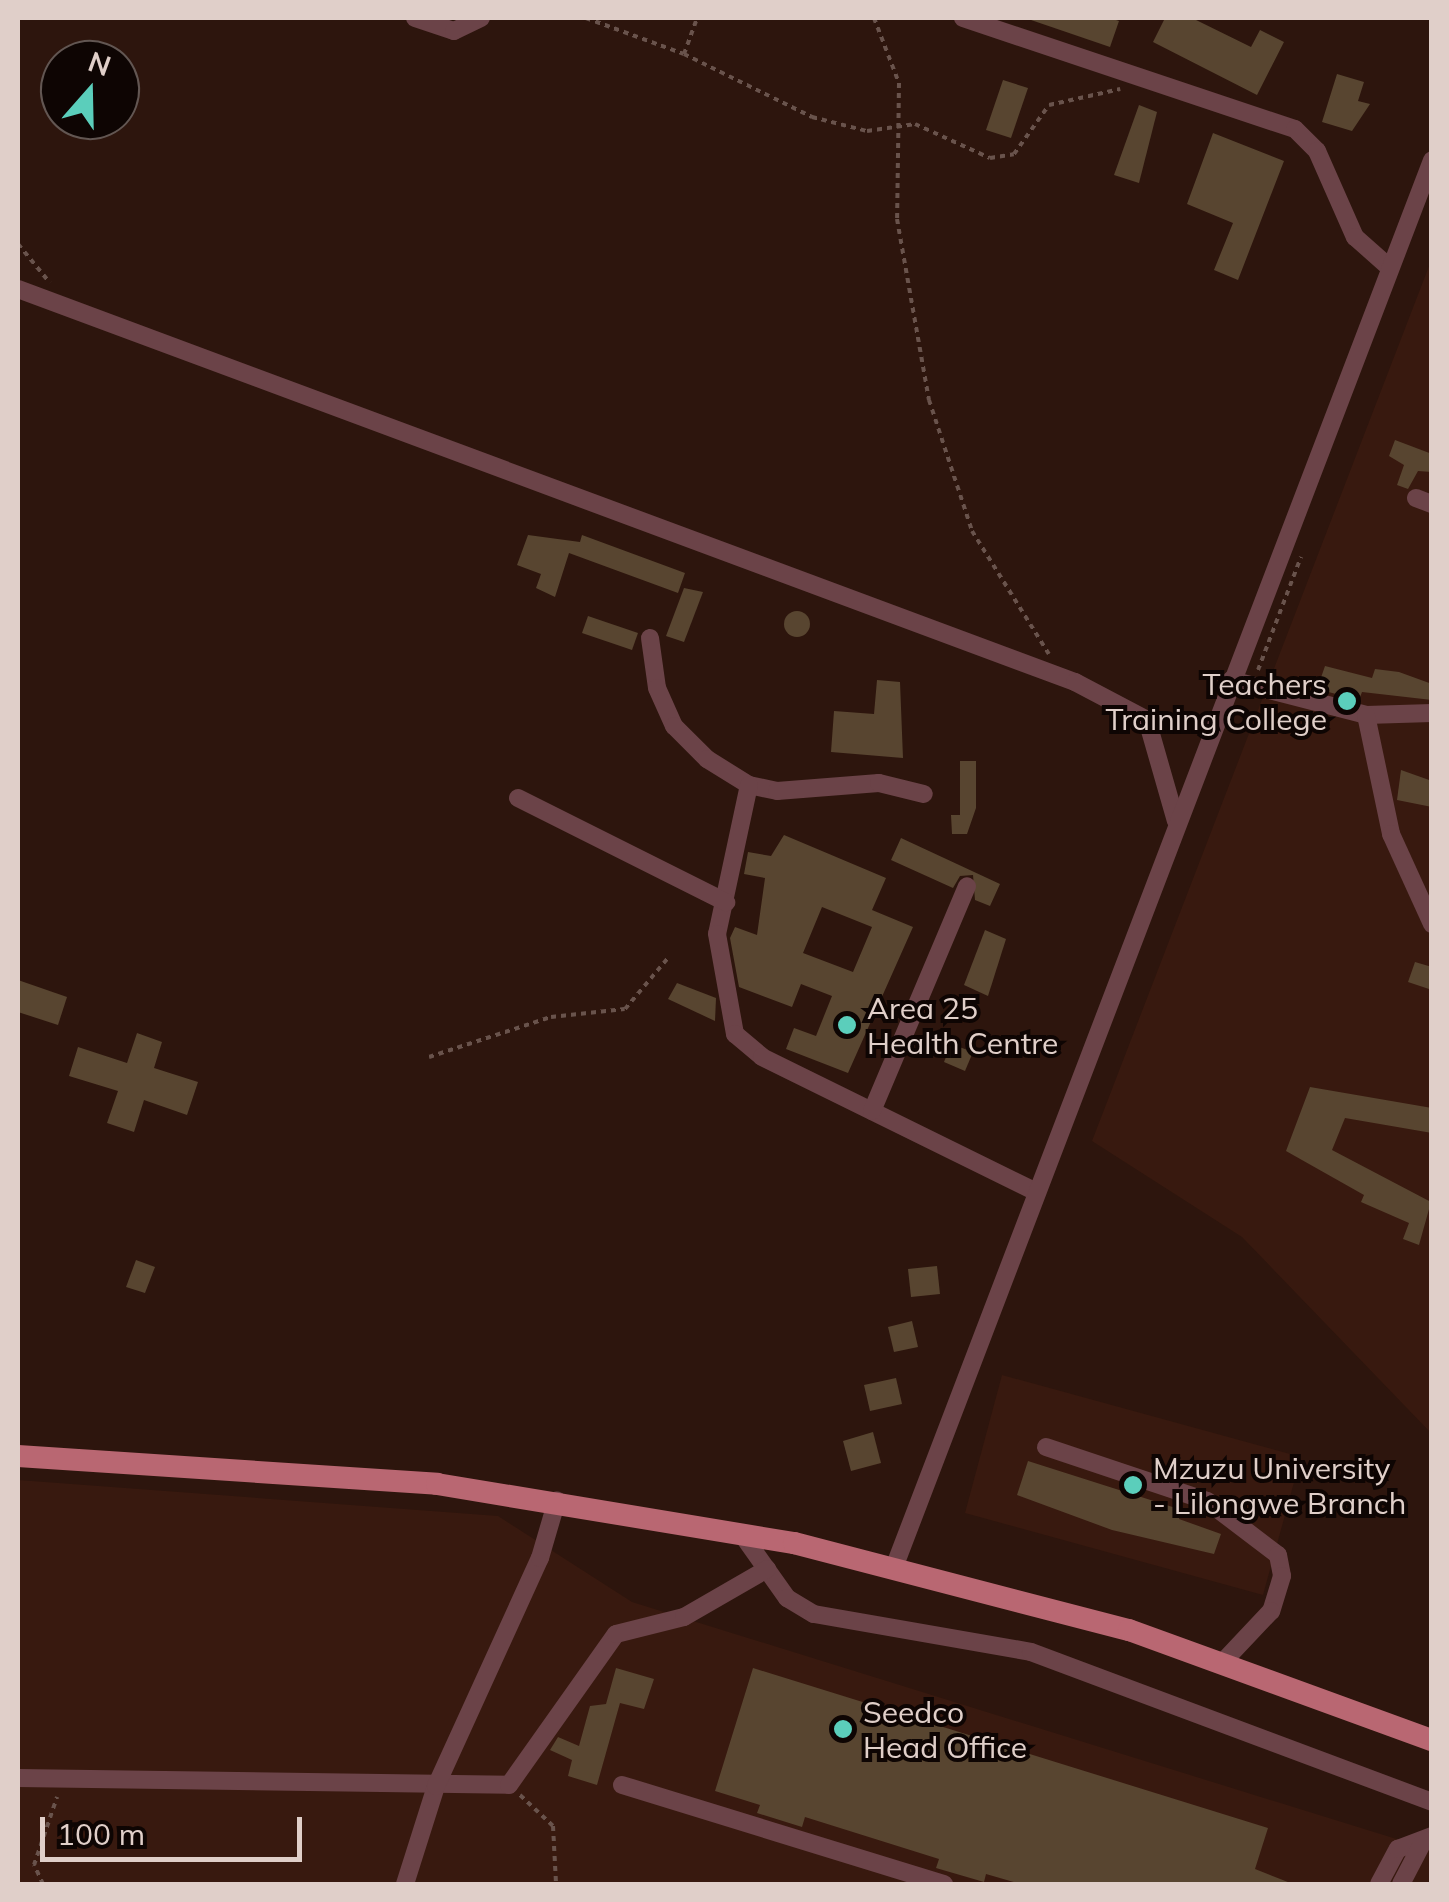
<!DOCTYPE html>
<style>
body{margin:0}
#map{position:relative;width:1449px;height:1902px;overflow:hidden;background:#2d150d;font-family:Mulish,sans-serif}
div>[style]{position:absolute}
[style*='--x']{left:calc(var(--x)*1px);top:calc(var(--y)*1px);width:calc(var(--w)*1px);rotate:calc(var(--a)*1deg)}
.built>*{inset:0;background:#38190f}
.building>*{inset:0;background:#584530}
.round{border-radius:50%}
.path>*{height:4px;margin-top:-2px;transform-origin:0;background:repeating-linear-gradient(90deg,#69534c 0 5px,transparent 0 10px)}
.minor>*{height:18px;margin:-9px;padding:0 9px;transform-origin:9px;border-radius:9px;background:#6b4348}
.major>*{height:22px;margin:-11px;padding:0 11px;transform-origin:11px;border-radius:11px;background:#b96772}
.dots>*{width:28px;height:28px;translate:-50% -50%;box-sizing:border-box;border:5px solid #0e0503;border-radius:50%}
span{translate:-50% -50%;white-space:nowrap;text-align:center;line-height:1.15;-webkit-text-stroke:8px #0e0503;paint-order:stroke}
.poi-label{font-size:30px;color:#e0cfc9}
.right{translate:-100% -50%;text-align:right}
.left{translate:0 -50%;text-align:left}
.frame{position:absolute;inset:0;border:20px solid #e0cfc9;pointer-events:none}
.north{position:absolute;left:40px;top:40px;width:100px;height:100px;box-sizing:border-box;background:#0e0503;border:2px solid #625652;border-radius:50%;rotate:20deg;font-size:28px;font-weight:700;line-height:40px;text-align:center;color:#e0cfc9}
.north::after{content:'';display:block;margin:auto;width:35px;height:45px;background:#5bcebb;clip-path:polygon(50% 0,100% 100%,50% 72%,0 100%)}
.scale{position:absolute;left:40px;top:1817px;width:262px;height:45px;box-sizing:border-box;border:5px solid #e0cfc9;border-top:0;padding-left:12px;font-size:30px;line-height:35px;white-space:nowrap;color:#e0cfc9;-webkit-text-stroke:8px #0e0503;paint-order:stroke}
</style>
<div id="map">
<div class="built">
<i style="clip-path:polygon(1431px 261px,1431px 1433px,1242px 1237px,1092px 1141px)"></i>
<i style="clip-path:polygon(1002px 1375px,1301px 1457px,1263px 1595px,965px 1513px)"></i>
<i style="clip-path:polygon(18px 1480px,498px 1516px,632px 1602px,1432px 1850px,1431px 1884px,18px 1884px)"></i>
</div>
<div class="building">
<i style="clip-path:polygon(1110px 18px,1119px 21px,1110px 47px,1031px 20px)"></i>
<i style="clip-path:polygon(1165px 18px,1192px 18px,1251px 47px,1260px 30px,1284px 42px,1257px 95px,1153px 42px)"></i>
<i style="clip-path:polygon(1337px 74px,1364px 82px,1358px 101px,1370px 104px,1352px 131px,1322px 122px)"></i>
<i style="clip-path:polygon(1003px 80px,1028px 88px,1011px 138px,986px 130px)"></i>
<i style="clip-path:polygon(1139px 105px,1157px 112px,1139px 183px,1114px 175px)"></i>
<i style="clip-path:polygon(1213px 133px,1284px 161px,1238px 280px,1214px 270px,1233px 223px,1187px 204px)"></i>
<i style="clip-path:polygon(1395px 440px,1432px 454px,1432px 472px,1418px 471px,1408px 489px,1397px 485px,1404px 465px,1389px 456px)"></i>
<i style="clip-path:polygon(528px 535px,580px 542px,582px 535px,685px 573px,678px 593px,569px 553px,555px 597px,536px 588px,541px 574px,517px 565px)"></i>
<i style="clip-path:polygon(684px 588px,703px 592px,684px 642px,666px 636px)"></i>
<i class="round" style="left:784px;top:611px;width:26px;height:26px"></i>
<i style="clip-path:polygon(588px 616px,638px 633px,632px 650px,582px 633px)"></i>
<i style="clip-path:polygon(1325px 666px,1372px 678px,1375px 669px,1399px 672px,1432px 684px,1432px 700px,1362px 692px,1359px 700px,1317px 689px)"></i>
<i style="clip-path:polygon(877px 680px,900px 682px,903px 758px,831px 752px,834px 711px,874px 714px)"></i>
<i style="clip-path:polygon(960px 761px,976px 761px,976px 808px,967px 834px,952px 834px,951px 815px,960px 815px)"></i>
<i style="clip-path:polygon(1401px 770px,1432px 781px,1432px 807px,1397px 800px)"></i>
<i style="clip-path:polygon(evenodd,784px 835px,886px 878px,872px 910px,913px 927px,848px 1073px,786px 1049px,794px 1028px,816px 1036px,832px 996px,801px 984px,792px 1007px,739px 987px,730px 938px,735px 927px,757px 935px,765px 878px,744px 874px,748px 852px,771px 856px,784px 835px,822px 907px,872px 927px,853px 972px,803px 953px,822px 907px)"></i>
<i style="clip-path:polygon(901px 838px,1000px 884px,990px 906px,975px 900px,973px 875px,960px 876px,953px 888px,891px 860px)"></i>
<i style="clip-path:polygon(985px 930px,1006px 939px,988px 996px,964px 985px)"></i>
<i style="clip-path:polygon(1415px 962px,1432px 967px,1432px 990px,1408px 982px)"></i>
<i style="clip-path:polygon(18px 980px,67px 997px,58px 1025px,18px 1012px)"></i>
<i style="clip-path:polygon(677px 983px,716px 998px,715px 1021px,668px 999px)"></i>
<i style="clip-path:polygon(137px 1033px,162px 1042px,154px 1068px,198px 1082px,187px 1115px,144px 1100px,134px 1132px,107px 1123px,118px 1091px,69px 1076px,78px 1047px,127px 1063px)"></i>
<i style="clip-path:polygon(951px 1044px,973px 1052px,965px 1071px,944px 1062px)"></i>
<i style="clip-path:polygon(1310px 1087px,1432px 1108px,1432px 1133px,1345px 1118px,1332px 1150px,1431px 1202px,1419px 1245px,1403px 1239px,1409px 1223px,1361px 1202px,1364px 1195px,1286px 1151px)"></i>
<i style="clip-path:polygon(136px 1260px,155px 1267px,145px 1293px,126px 1287px)"></i>
<i style="clip-path:polygon(937px 1266px,940px 1294px,911px 1297px,908px 1269px)"></i>
<i style="clip-path:polygon(912px 1321px,918px 1347px,894px 1352px,888px 1327px)"></i>
<i style="clip-path:polygon(896px 1378px,902px 1404px,870px 1411px,864px 1385px)"></i>
<i style="clip-path:polygon(873px 1432px,881px 1463px,851px 1471px,843px 1441px)"></i>
<i style="clip-path:polygon(1028px 1461px,1182px 1510px,1179px 1519px,1221px 1534px,1214px 1554px,1112px 1530px,1017px 1495px)"></i>
<i style="clip-path:polygon(616px 1668px,654px 1679px,644px 1709px,620px 1703px,597px 1785px,568px 1776px,572px 1760px,550px 1750px,558px 1737px,579px 1746px,590px 1706px,606px 1704px)"></i>
<i style="clip-path:polygon(753px 1668px,1268px 1828px,1255px 1869px,1293px 1884px,1021px 1884px,986px 1874px,984px 1882px,936px 1868px,939px 1859px,805px 1817px,802px 1827px,757px 1813px,760px 1805px,715px 1791px)"></i>
</div>
<div class="path">
<i style="--x:586;--y:18;--w:104;--a:20.2"></i>
<i style="--x:684;--y:54;--w:143;--a:26.2"></i>
<i style="--x:812;--y:117;--w:57;--a:14.3"></i>
<i style="--x:867;--y:131;--w:49;--a:-8.3"></i>
<i style="--x:915;--y:124;--w:82;--a:24.4"></i>
<i style="--x:990;--y:158;--w:24;--a:-9"></i>
<i style="--x:1014;--y:154;--w:60;--a:-54.5"></i>
<i style="--x:1049;--y:105;--w:73;--a:-12.7"></i>
<i style="--x:874;--y:18;--w:70;--a:69"></i>
<i style="--x:899;--y:83;--w:136;--a:90.8"></i>
<i style="--x:897;--y:219;--w:184;--a:80"></i>
<i style="--x:929;--y:400;--w:138;--a:71.8"></i>
<i style="--x:972;--y:531;--w:145;--a:58"></i>
<i style="--x:684;--y:54;--w:38;--a:-70"></i>
<i style="--x:18;--y:244;--w:50;--a:50.6"></i>
<i style="--x:1258;--y:670;--w:121;--a:-69.2"></i>
<i style="--x:429;--y:1057;--w:128;--a:-18.2"></i>
<i style="--x:551;--y:1017;--w:74;--a:-6.2"></i>
<i style="--x:625;--y:1009;--w:67;--a:-49.9"></i>
<i style="--x:520;--y:1795;--w:45;--a:43.2"></i>
<i style="--x:553;--y:1826;--w:58;--a:87"></i>
<i style="--x:43;--y:1884;--w:21;--a:-115"></i>
<i style="--x:34;--y:1865;--w:72;--a:-71.3"></i>
</div>
<div class="minor">
<i style="--x:415;--y:18;--w:41;--a:18.4"></i>
<i style="--x:454;--y:31;--w:30;--a:-26"></i>
<i style="--x:963;--y:18;--w:350;--a:18.5"></i>
<i style="--x:1295;--y:129;--w:31;--a:45"></i>
<i style="--x:1317;--y:151;--w:94;--a:66.2"></i>
<i style="--x:1355;--y:237;--w:47;--a:41.5"></i>
<i style="--x:18;--y:289;--w:1128;--a:20.4"></i>
<i style="--x:1075;--y:682;--w:81;--a:27.8"></i>
<i style="--x:1147;--y:720;--w:105;--a:74"></i>
<i style="--x:1416;--y:498;--w:17;--a:21"></i>
<i style="--x:650;--y:638;--w:50;--a:82"></i>
<i style="--x:657;--y:688;--w:42;--a:65.9"></i>
<i style="--x:674;--y:726;--w:47;--a:45"></i>
<i style="--x:707;--y:759;--w:49;--a:31.8"></i>
<i style="--x:749;--y:785;--w:29;--a:12"></i>
<i style="--x:777;--y:791;--w:102;--a:-4.5"></i>
<i style="--x:879;--y:783;--w:46;--a:13.7"></i>
<i style="--x:1231;--y:680;--w:139;--a:14.5"></i>
<i style="--x:1366;--y:715;--w:66;--a:-1.7"></i>
<i style="--x:1366;--y:715;--w:122;--a:78.1"></i>
<i style="--x:1391;--y:834;--w:99;--a:65.5"></i>
<i style="--x:749;--y:785;--w:152;--a:102.1"></i>
<i style="--x:717;--y:934;--w:102;--a:79.8"></i>
<i style="--x:735;--y:1034;--w:35;--a:40"></i>
<i style="--x:762;--y:1057;--w:305;--a:26.2"></i>
<i style="--x:518;--y:798;--w:233;--a:26.6"></i>
<i style="--x:872;--y:1111;--w:244;--a:-67.1"></i>
<i style="--x:1046;--y:1447;--w:170;--a:18.5"></i>
<i style="--x:1207;--y:1501;--w:89;--a:37.3"></i>
<i style="--x:1278;--y:1555;--w:21;--a:79"></i>
<i style="--x:1282;--y:1576;--w:37;--a:107"></i>
<i style="--x:1271;--y:1611;--w:71;--a:133.3"></i>
<i style="--x:741;--y:1533;--w:80;--a:54.7"></i>
<i style="--x:787;--y:1598;--w:31;--a:31"></i>
<i style="--x:814;--y:1614;--w:220;--a:9.9"></i>
<i style="--x:1031;--y:1652;--w:428;--a:20.5"></i>
<i style="--x:895;--y:1565;--w:1504;--a:-69.08"></i>
<i style="--x:18;--y:1778;--w:491;--a:0.8"></i>
<i style="--x:509;--y:1785;--w:185;--a:-54.7"></i>
<i style="--x:616;--y:1634;--w:70;--a:-14"></i>
<i style="--x:684;--y:1617;--w:96;--a:-30"></i>
<i style="--x:622;--y:1785;--w:337;--a:17.1"></i>
<i style="--x:405;--y:1884;--w:103;--a:-72.4"></i>
<i style="--x:436;--y:1786;--w:251;--a:-65.5"></i>
<i style="--x:540;--y:1558;--w:60;--a:-73.7"></i>
<i style="--x:1379;--y:1884;--w:40;--a:-62"></i>
<i style="--x:1398;--y:1849;--w:36;--a:-21"></i>
<i style="--x:1401;--y:1884;--w:50;--a:-62.4"></i>
</div>
<div class="major">
<i style="--x:18;--y:1456;--w:420;--a:3.8"></i>
<i style="--x:437;--y:1484;--w:362;--a:9.4"></i>
<i style="--x:794;--y:1543;--w:346;--a:14.6"></i>
<i style="--x:1129;--y:1630;--w:322;--a:20"></i>
</div>
<div class="dots">
<i style="left:1347px;top:701px;background:#5bcebb"></i>
<i style="left:847px;top:1025px;background:#5bcebb"></i>
<i style="left:1133px;top:1485px;background:#5bcebb"></i>
<i style="left:843px;top:1729px;background:#5bcebb"></i>
</div>
<div class="poi-label">
<span class="right" style="left:1327px;top:701px">Teachers<br>Training College</span>
<span class="left" style="left:867px;top:1025px">Area 25<br>Health Centre</span>
<span class="left" style="left:1153px;top:1485px">Mzuzu University<br>- Lilongwe Branch</span>
<span class="left" style="left:863px;top:1729px">Seedco<br>Head Office</span>
</div>
<div class="frame"></div>
<div class="north">N</div>
<div class="scale">100 m</div>
</div>
